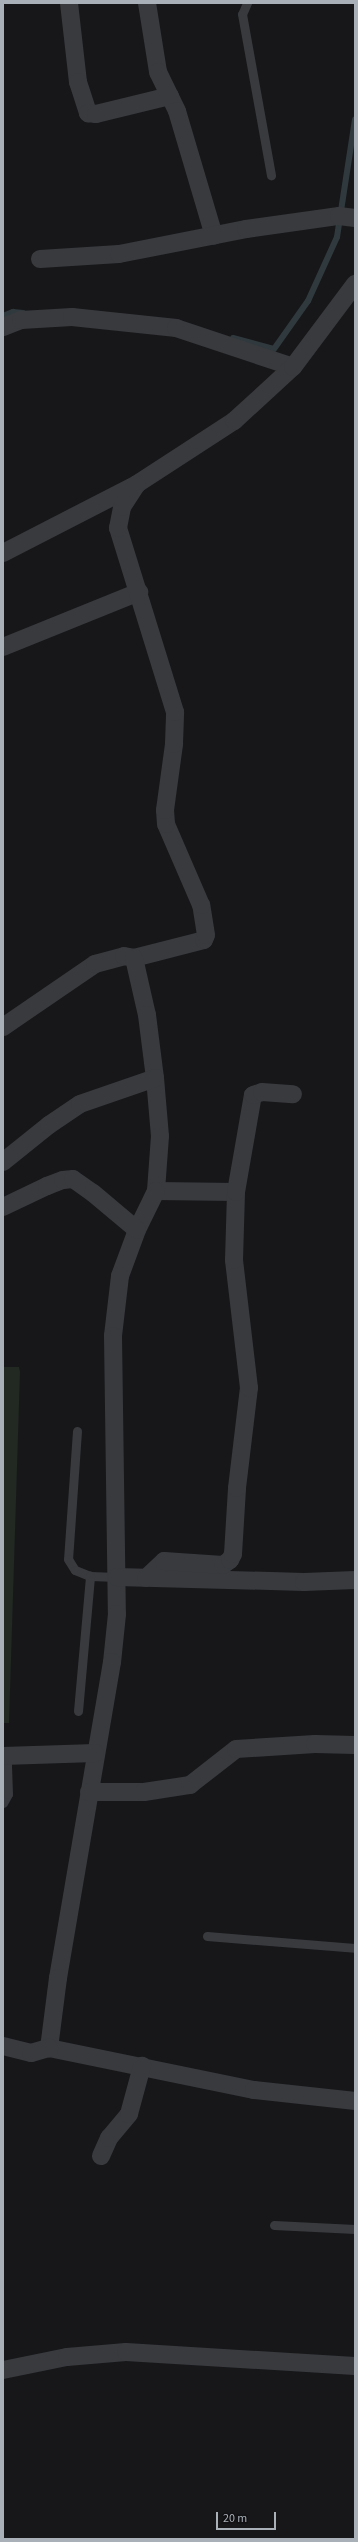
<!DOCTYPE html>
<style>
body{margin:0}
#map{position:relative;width:358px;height:2542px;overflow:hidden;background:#171719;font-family:"Source Sans 3",sans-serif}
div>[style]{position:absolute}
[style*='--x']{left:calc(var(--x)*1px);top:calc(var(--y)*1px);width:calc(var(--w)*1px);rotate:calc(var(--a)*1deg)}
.green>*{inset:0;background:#212922}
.stream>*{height:6px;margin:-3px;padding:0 3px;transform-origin:3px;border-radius:3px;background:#303a3e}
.lane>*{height:9px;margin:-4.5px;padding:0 4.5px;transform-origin:4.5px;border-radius:4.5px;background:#383a3e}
.street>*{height:18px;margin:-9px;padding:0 9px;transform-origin:9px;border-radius:9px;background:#383a3e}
span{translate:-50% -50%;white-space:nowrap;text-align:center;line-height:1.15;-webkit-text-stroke:3px #121214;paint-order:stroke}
.frame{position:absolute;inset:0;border:4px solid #aab0b8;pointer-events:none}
.scale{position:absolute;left:216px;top:2512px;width:60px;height:18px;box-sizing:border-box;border:2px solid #aab0b8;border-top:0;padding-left:5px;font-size:12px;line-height:14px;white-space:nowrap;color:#aab0b8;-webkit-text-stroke:3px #121214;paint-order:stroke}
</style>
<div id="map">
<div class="green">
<i style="clip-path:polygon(3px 1367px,19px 1367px,20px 1372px,9px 1723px,3px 1723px)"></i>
</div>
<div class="stream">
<i style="--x:3;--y:316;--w:11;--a:-22"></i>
<i style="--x:13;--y:312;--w:10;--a:6"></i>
<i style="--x:233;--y:338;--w:42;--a:15"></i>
<i style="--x:274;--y:349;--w:59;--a:-54.7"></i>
<i style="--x:308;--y:301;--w:70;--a:-65.6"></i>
<i style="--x:337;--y:237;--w:119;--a:-81.3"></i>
</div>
<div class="lane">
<i style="--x:247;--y:3;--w:12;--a:114"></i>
<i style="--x:242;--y:14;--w:164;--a:79.8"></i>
<i style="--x:77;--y:1431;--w:128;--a:94"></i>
<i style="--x:68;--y:1559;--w:13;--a:58"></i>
<i style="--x:75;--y:1570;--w:16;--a:22"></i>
<i style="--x:90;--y:1576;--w:27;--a:2"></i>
<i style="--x:78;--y:1711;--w:136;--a:-84.9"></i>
<i style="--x:3;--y:1803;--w:10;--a:-61"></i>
<i style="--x:8;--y:1794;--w:38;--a:-92"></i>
<i style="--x:207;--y:1936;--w:148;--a:4.6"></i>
<i style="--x:274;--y:2225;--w:81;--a:2.8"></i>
</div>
<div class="street">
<i style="--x:69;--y:3;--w:80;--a:83.5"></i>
<i style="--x:78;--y:82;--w:33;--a:72"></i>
<i style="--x:88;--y:113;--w:8;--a:7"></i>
<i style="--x:96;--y:114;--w:76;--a:-13.7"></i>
<i style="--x:147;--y:3;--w:70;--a:80.9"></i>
<i style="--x:158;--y:72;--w:43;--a:64"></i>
<i style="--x:177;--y:111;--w:130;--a:73.5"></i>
<i style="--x:40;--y:259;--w:79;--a:-3.6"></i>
<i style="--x:119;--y:254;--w:129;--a:-11.1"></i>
<i style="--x:246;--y:229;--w:94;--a:-8"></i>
<i style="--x:339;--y:216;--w:16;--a:7"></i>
<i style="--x:3;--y:327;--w:19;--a:-21"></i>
<i style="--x:21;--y:320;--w:51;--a:-3.4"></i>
<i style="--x:72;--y:317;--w:105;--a:6"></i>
<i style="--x:176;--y:328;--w:123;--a:18.4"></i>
<i style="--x:3;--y:553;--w:151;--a:-27.2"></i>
<i style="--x:137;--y:484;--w:116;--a:-33"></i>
<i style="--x:234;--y:421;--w:80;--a:-42.5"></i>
<i style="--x:293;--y:367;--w:104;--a:-53.2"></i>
<i style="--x:3;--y:647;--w:147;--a:-22"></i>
<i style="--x:134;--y:958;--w:72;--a:-14.4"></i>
<i style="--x:204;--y:940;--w:5;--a:-68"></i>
<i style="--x:206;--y:935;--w:30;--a:-99"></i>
<i style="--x:201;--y:905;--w:88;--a:-113.4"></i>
<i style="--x:166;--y:824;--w:14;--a:-94"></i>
<i style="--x:165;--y:810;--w:67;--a:-82.2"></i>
<i style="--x:174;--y:744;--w:32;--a:-88"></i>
<i style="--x:175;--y:712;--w:193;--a:-107.2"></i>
<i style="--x:118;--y:528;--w:21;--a:-79"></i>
<i style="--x:122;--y:507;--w:27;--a:-57"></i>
<i style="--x:3;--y:1027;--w:112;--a:-34.4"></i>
<i style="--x:95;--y:964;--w:30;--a:-15"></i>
<i style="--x:124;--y:956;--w:10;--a:11"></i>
<i style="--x:134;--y:958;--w:58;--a:77.2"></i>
<i style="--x:147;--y:1015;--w:64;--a:82.8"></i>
<i style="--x:155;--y:1078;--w:58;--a:85.1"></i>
<i style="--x:160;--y:1136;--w:55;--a:94.2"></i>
<i style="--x:3;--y:1162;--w:59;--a:-38.8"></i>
<i style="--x:49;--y:1125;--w:37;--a:-34"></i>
<i style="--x:80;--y:1104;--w:79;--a:-19.1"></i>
<i style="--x:236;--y:1192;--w:80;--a:-179.3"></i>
<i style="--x:156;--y:1191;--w:43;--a:116"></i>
<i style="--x:137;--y:1230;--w:49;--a:110.3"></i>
<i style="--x:120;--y:1276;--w:60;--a:96.7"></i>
<i style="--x:113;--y:1336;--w:278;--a:89.2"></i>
<i style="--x:117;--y:1614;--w:48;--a:95.9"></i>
<i style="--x:112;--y:1662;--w:321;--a:99.7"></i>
<i style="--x:58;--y:1978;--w:71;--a:97.3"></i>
<i style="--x:49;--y:2048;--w:209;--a:11.6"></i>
<i style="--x:254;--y:2090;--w:102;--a:6.2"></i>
<i style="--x:3;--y:1207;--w:49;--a:-25.5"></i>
<i style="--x:47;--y:1186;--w:17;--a:-21"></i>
<i style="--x:63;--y:1180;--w:10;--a:-6"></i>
<i style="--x:73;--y:1179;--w:24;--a:35"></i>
<i style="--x:93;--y:1193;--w:57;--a:40.1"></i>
<i style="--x:117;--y:1577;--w:187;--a:1.5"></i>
<i style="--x:304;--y:1582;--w:51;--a:-2.2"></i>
<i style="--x:146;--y:1578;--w:25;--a:-43"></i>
<i style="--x:164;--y:1561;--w:59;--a:3.9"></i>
<i style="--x:223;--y:1565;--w:9;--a:-36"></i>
<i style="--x:230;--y:1560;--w:7;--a:-63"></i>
<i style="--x:233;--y:1554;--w:66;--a:-86.5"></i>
<i style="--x:237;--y:1488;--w:101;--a:-83.2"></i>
<i style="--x:249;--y:1388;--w:129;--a:-96.7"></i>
<i style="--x:234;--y:1260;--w:68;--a:-88.3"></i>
<i style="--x:236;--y:1192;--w:98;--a:-80.1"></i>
<i style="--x:253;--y:1095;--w:9;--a:-18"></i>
<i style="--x:262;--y:1092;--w:31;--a:4"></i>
<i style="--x:3;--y:1756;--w:92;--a:-1.9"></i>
<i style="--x:89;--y:1792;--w:55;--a:0"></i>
<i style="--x:144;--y:1792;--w:47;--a:-8.7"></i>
<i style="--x:190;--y:1785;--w:58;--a:-38"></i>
<i style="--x:236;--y:1749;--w:79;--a:-3.6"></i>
<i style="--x:315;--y:1744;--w:40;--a:1.4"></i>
<i style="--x:3;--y:2046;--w:29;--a:14"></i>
<i style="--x:31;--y:2053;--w:19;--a:-16"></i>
<i style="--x:101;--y:2156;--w:20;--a:-66"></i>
<i style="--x:109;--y:2138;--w:31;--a:-50"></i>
<i style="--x:129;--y:2114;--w:50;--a:-74.8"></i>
<i style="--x:3;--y:2370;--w:65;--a:-11.5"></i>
<i style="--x:67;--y:2357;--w:59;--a:-4.8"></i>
<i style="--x:126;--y:2352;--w:229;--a:3.5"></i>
</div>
<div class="frame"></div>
<div class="scale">20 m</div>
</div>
